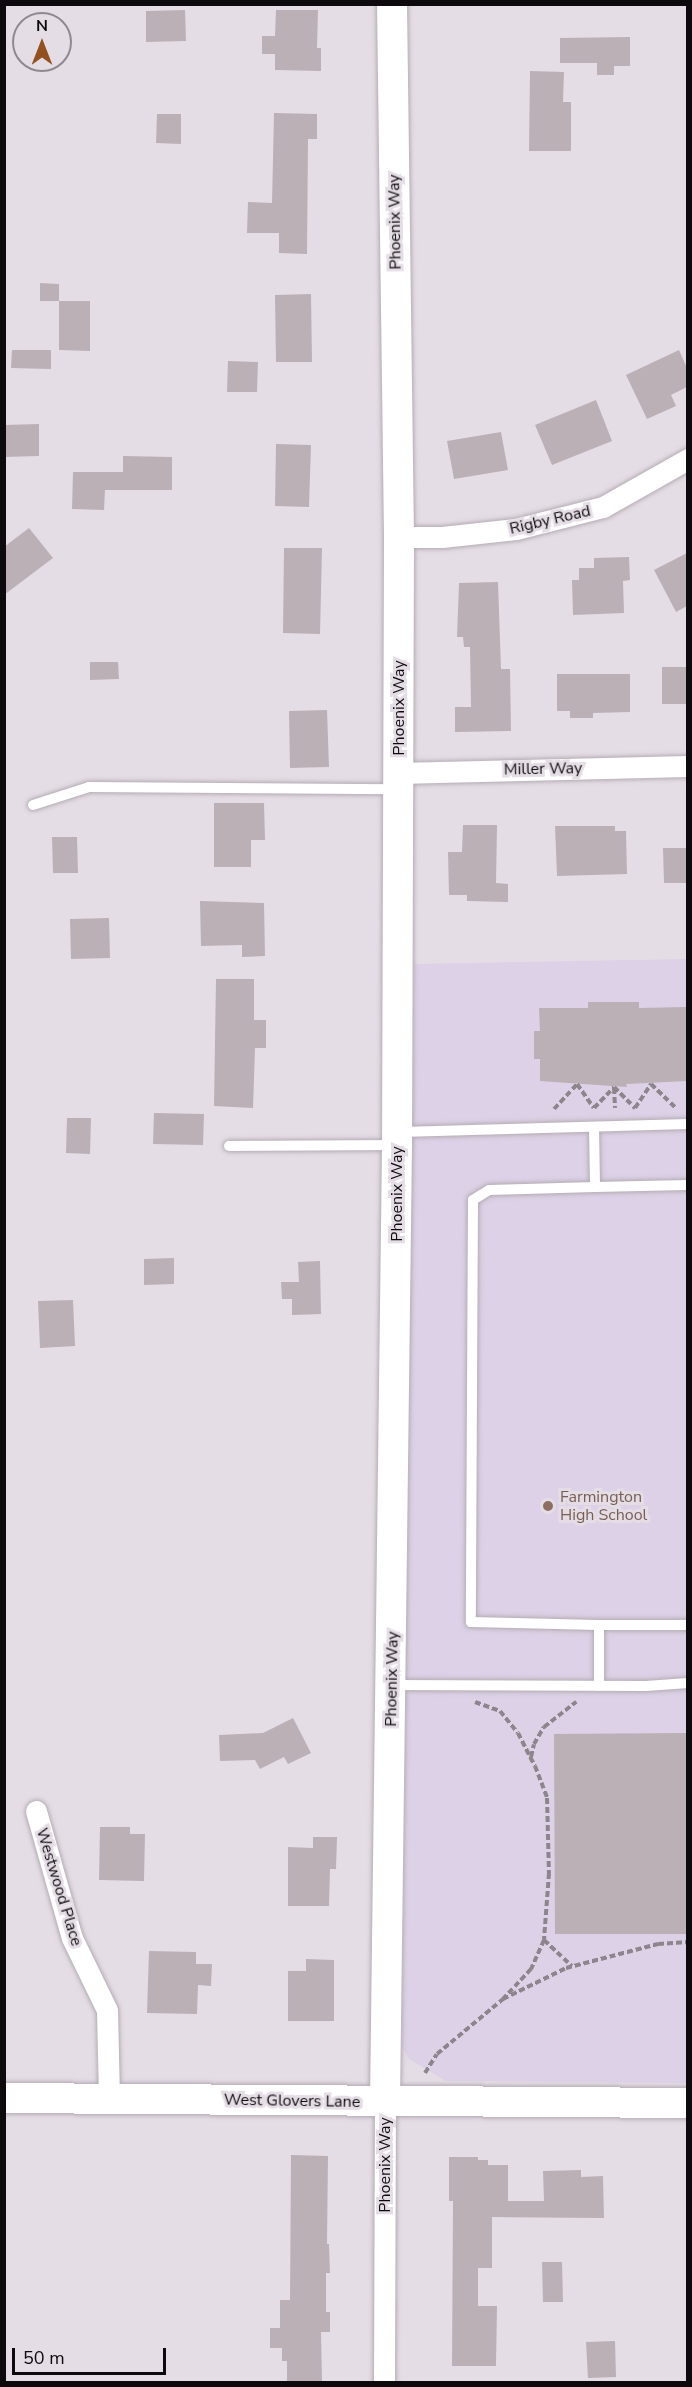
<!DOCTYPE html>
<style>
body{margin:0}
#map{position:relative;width:692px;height:2387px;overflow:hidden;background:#e5dde5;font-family:"Nunito Sans",sans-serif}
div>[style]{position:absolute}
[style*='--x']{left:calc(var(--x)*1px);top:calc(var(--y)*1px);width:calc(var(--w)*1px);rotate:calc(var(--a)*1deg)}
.education>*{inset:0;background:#dcd1e6}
.building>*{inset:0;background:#bbb0b5}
.path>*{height:4px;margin-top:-2px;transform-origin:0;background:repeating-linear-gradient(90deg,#8c868c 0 6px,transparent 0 9px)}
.roads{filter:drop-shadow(0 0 2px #b4acb4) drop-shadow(0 0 2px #b4acb4)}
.lane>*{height:10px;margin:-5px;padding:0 5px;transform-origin:5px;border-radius:5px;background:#fff}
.street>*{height:21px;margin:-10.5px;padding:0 10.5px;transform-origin:10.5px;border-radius:10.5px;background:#fff}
.secondary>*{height:30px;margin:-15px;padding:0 15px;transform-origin:15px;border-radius:15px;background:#fff}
.dots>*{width:16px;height:16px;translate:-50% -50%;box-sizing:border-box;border:3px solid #e5dde5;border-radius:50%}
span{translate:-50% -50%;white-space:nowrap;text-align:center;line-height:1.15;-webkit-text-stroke:6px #e5dde5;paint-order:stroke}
.street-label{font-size:16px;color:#0d0a0d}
.education-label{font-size:16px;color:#785e54}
.left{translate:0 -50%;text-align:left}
.frame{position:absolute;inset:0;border:6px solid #0d0a0d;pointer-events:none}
.north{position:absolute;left:12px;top:12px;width:60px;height:60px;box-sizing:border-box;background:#e5dde5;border:2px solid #8f898f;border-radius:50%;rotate:0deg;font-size:16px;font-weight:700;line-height:24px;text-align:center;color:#0d0a0d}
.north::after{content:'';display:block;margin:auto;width:21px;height:27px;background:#935020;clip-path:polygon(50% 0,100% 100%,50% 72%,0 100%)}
.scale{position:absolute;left:12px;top:2348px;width:154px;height:27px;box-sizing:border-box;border:3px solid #0d0a0d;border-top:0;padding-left:8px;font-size:18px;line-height:21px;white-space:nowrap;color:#0d0a0d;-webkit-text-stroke:4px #e5dde5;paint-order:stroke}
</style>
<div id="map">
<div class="education">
<i style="clip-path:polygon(687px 959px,687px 2083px,446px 2081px,409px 2059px,402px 2047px,414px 964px)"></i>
</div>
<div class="building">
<i style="clip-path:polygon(185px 10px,186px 41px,146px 42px,146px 11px)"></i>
<i style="clip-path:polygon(276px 10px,318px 10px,317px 48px,321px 48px,321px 71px,275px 70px,275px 54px,262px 54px,262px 36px,275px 36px)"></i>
<i style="clip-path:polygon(630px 37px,630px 66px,614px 66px,614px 75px,597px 75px,597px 63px,560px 63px,560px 38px)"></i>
<i style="clip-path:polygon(530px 71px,564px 72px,563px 102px,571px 102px,571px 151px,529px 151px)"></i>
<i style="clip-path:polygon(274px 113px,317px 114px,317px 139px,308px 139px,307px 254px,279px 253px,279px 233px,247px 233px,248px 202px,272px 203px)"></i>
<i style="clip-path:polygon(157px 114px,181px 114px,181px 144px,156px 143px)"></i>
<i style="clip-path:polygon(40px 283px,59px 284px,59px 301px,40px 301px)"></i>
<i style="clip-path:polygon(311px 294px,312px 362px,276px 362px,275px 295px)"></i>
<i style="clip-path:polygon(59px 301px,90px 301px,90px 351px,59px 350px)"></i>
<i style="clip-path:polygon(12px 350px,51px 350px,51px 369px,11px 368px)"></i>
<i style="clip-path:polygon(679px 350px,687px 368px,687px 387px,671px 395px,676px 406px,647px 419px,626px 375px)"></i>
<i style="clip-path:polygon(228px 361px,258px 362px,257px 392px,227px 392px)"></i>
<i style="clip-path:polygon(596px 400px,612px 441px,552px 465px,535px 425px)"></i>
<i style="clip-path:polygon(39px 424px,39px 456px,4px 457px,4px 425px)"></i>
<i style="clip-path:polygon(501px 432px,508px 470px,454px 479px,447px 441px)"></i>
<i style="clip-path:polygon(276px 444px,311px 445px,309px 507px,275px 506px)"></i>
<i style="clip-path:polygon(123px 456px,172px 457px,172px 490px,105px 490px,104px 510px,72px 509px,73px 472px,123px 472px)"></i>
<i style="clip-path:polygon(29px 528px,53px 558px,4px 595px,4px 547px)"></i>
<i style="clip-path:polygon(284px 548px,322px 548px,320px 634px,283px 633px)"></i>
<i style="clip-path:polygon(687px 553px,687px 606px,676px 612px,654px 570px)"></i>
<i style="clip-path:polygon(629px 557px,630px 580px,623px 581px,624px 613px,573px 615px,572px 580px,579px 580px,579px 568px,594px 568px,594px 558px)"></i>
<i style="clip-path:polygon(498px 582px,501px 669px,510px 669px,511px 731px,455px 732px,455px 707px,471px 707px,470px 647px,464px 647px,463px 637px,457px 637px,459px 583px)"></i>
<i style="clip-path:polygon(90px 662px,118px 662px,119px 679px,90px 680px)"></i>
<i style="clip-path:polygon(662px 667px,687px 667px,687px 704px,662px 704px)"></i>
<i style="clip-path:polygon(557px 674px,630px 674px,630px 712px,593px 713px,593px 718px,570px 718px,570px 711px,557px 711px)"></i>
<i style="clip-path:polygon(327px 710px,329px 767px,290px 768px,289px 711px)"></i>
<i style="clip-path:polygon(214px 803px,264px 803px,265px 840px,251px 840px,251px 867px,214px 867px)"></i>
<i style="clip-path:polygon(463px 825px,497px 825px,496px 883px,508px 884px,508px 902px,467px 901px,467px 895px,449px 895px,448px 852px,462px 852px)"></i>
<i style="clip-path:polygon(555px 826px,615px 826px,615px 831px,626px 831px,627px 874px,557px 876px)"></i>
<i style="clip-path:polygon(52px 837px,77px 837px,78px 873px,53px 873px)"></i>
<i style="clip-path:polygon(663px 848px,687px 848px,687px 883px,664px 883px)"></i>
<i style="clip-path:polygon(200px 901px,264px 903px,265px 956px,242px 957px,242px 945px,201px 946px)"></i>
<i style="clip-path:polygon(109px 918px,110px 958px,71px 959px,70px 919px)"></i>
<i style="clip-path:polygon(216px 979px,254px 979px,254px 1020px,266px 1020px,266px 1048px,255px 1048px,253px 1108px,214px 1106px)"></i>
<i style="clip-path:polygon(588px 1002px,639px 1002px,639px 1008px,686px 1007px,687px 1081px,626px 1084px,627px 1087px,540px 1081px,540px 1059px,534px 1059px,534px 1031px,540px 1031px,539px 1008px,588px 1008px)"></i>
<i style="clip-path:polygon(154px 1113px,204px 1114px,203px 1145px,153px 1144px)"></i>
<i style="clip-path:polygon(67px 1118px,91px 1118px,90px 1154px,66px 1153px)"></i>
<i style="clip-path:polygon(174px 1258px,174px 1284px,144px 1285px,144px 1259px)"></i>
<i style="clip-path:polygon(320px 1261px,321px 1314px,292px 1315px,292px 1299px,282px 1299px,281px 1282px,299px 1282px,298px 1262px)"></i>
<i style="clip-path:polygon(73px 1300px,75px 1346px,40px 1348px,38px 1301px)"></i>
<i style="clip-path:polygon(293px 1718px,311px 1753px,288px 1764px,284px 1757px,260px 1769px,255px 1760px,220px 1761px,219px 1735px,263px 1733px)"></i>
<i style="clip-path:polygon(687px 1733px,687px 1934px,555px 1934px,554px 1734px)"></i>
<i style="clip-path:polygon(100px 1827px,130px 1827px,130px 1834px,145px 1834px,144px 1881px,99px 1880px)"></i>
<i style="clip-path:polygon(313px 1837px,337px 1837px,336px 1869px,330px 1869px,329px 1906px,288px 1906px,288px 1847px,313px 1848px)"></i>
<i style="clip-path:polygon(149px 1951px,196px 1952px,196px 1964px,212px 1964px,211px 1986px,198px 1985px,197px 2014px,147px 2013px)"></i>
<i style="clip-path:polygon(306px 1959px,334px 1960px,334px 2021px,288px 2021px,288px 1971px,306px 1971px)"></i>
<i style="clip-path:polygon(291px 2155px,328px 2156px,327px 2244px,329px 2244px,330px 2273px,326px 2273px,326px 2312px,330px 2312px,330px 2332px,321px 2332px,322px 2382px,287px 2382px,287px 2361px,282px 2361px,282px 2348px,270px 2348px,270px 2328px,280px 2328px,280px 2300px,290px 2300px)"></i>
<i style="clip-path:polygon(449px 2157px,478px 2157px,478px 2160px,488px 2160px,488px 2165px,508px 2165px,508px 2201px,544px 2201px,543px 2171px,581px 2170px,581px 2177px,603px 2176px,604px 2218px,492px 2217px,492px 2268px,478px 2268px,478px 2306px,497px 2306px,496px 2366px,452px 2366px,453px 2201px,449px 2201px)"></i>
<i style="clip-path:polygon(542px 2262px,562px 2262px,563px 2302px,543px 2302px)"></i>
<i style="clip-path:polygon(615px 2341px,616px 2377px,588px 2378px,586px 2342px)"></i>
</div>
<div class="path">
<i style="--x:614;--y:1088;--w:20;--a:87"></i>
<i style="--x:554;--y:1109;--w:34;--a:-47"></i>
<i style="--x:577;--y:1084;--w:29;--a:55"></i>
<i style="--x:594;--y:1108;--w:29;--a:-46"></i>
<i style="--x:614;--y:1087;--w:30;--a:45"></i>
<i style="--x:635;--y:1108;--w:29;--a:-56"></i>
<i style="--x:651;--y:1084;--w:35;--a:44"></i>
<i style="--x:475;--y:1702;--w:27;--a:20"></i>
<i style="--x:500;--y:1711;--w:28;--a:51"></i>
<i style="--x:518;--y:1733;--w:37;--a:63"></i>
<i style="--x:535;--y:1766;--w:34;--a:69"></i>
<i style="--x:547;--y:1798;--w:75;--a:88.5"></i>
<i style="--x:549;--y:1873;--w:67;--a:94.3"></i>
<i style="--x:544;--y:1940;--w:32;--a:114"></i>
<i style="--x:531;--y:1969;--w:41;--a:133"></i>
<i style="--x:531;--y:1757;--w:13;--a:-77"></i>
<i style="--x:534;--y:1744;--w:20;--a:-60"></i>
<i style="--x:544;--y:1727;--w:41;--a:-38"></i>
<i style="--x:544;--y:1940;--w:38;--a:43"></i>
<i style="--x:425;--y:2073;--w:22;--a:-58"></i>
<i style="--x:437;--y:2054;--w:86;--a:-39.8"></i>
<i style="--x:503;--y:1999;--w:70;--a:-26.2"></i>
<i style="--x:566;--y:1968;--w:95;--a:-14.6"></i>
<i style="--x:658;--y:1944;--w:30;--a:-4"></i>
</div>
<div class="roads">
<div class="lane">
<i style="--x:33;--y:805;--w:59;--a:-17.8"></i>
<i style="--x:89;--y:787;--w:306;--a:0.4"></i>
<i style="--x:594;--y:1127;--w:60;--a:89"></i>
<i style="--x:595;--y:1187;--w:106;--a:178.4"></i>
<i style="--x:489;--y:1190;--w:19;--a:148"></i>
<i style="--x:473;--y:1200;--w:422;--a:90.3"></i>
<i style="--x:471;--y:1622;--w:128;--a:1.3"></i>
<i style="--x:599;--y:1625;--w:61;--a:90"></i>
<i style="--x:400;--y:1132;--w:288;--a:-1.6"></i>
<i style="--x:229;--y:1146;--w:165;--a:-0.3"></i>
<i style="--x:595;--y:1187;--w:93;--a:-1.2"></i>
<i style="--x:599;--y:1625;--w:89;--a:0"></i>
<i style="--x:392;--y:1685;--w:254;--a:0.2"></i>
<i style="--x:646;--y:1686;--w:42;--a:-4.1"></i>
</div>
<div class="street">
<i style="--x:399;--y:537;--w:43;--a:0"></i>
<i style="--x:442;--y:537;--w:74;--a:-6.2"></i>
<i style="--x:516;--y:529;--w:90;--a:-14.2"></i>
<i style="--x:603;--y:507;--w:98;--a:-29.5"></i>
<i style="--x:398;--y:773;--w:290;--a:-1.4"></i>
<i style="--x:36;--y:1811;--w:132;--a:74.2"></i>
<i style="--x:72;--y:1938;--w:80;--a:64.1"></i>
<i style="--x:107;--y:2010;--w:89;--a:88.7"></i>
<i style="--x:384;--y:2382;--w:280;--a:-89.8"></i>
</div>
<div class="secondary">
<i style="--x:4;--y:2098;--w:684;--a:0.42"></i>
<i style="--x:385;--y:2102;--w:957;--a:-89.28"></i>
<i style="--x:397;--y:1145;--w:608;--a:-89.81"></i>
<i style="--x:399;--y:537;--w:533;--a:-90.75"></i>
</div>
</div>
<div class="dots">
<i style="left:548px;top:1506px;background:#8d6e63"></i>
</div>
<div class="street-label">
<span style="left:395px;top:222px;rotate:-91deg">Phoenix Way</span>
<span style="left:550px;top:520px;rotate:-13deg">Rigby Road</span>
<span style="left:399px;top:708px;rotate:-90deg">Phoenix Way</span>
<span style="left:543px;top:769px;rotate:-1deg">Miller Way</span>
<span style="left:397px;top:1194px;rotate:-90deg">Phoenix Way</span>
<span style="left:392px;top:1679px;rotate:-89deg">Phoenix Way</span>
<span style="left:59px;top:1887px;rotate:73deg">Westwood Place</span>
<span style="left:292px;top:2101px;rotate:1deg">West Glovers Lane</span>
<span style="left:385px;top:2165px;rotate:-90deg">Phoenix Way</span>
</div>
<div class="education-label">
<span class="left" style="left:560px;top:1506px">Farmington<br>High School</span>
</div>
<div class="frame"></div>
<div class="north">N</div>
<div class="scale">50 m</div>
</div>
